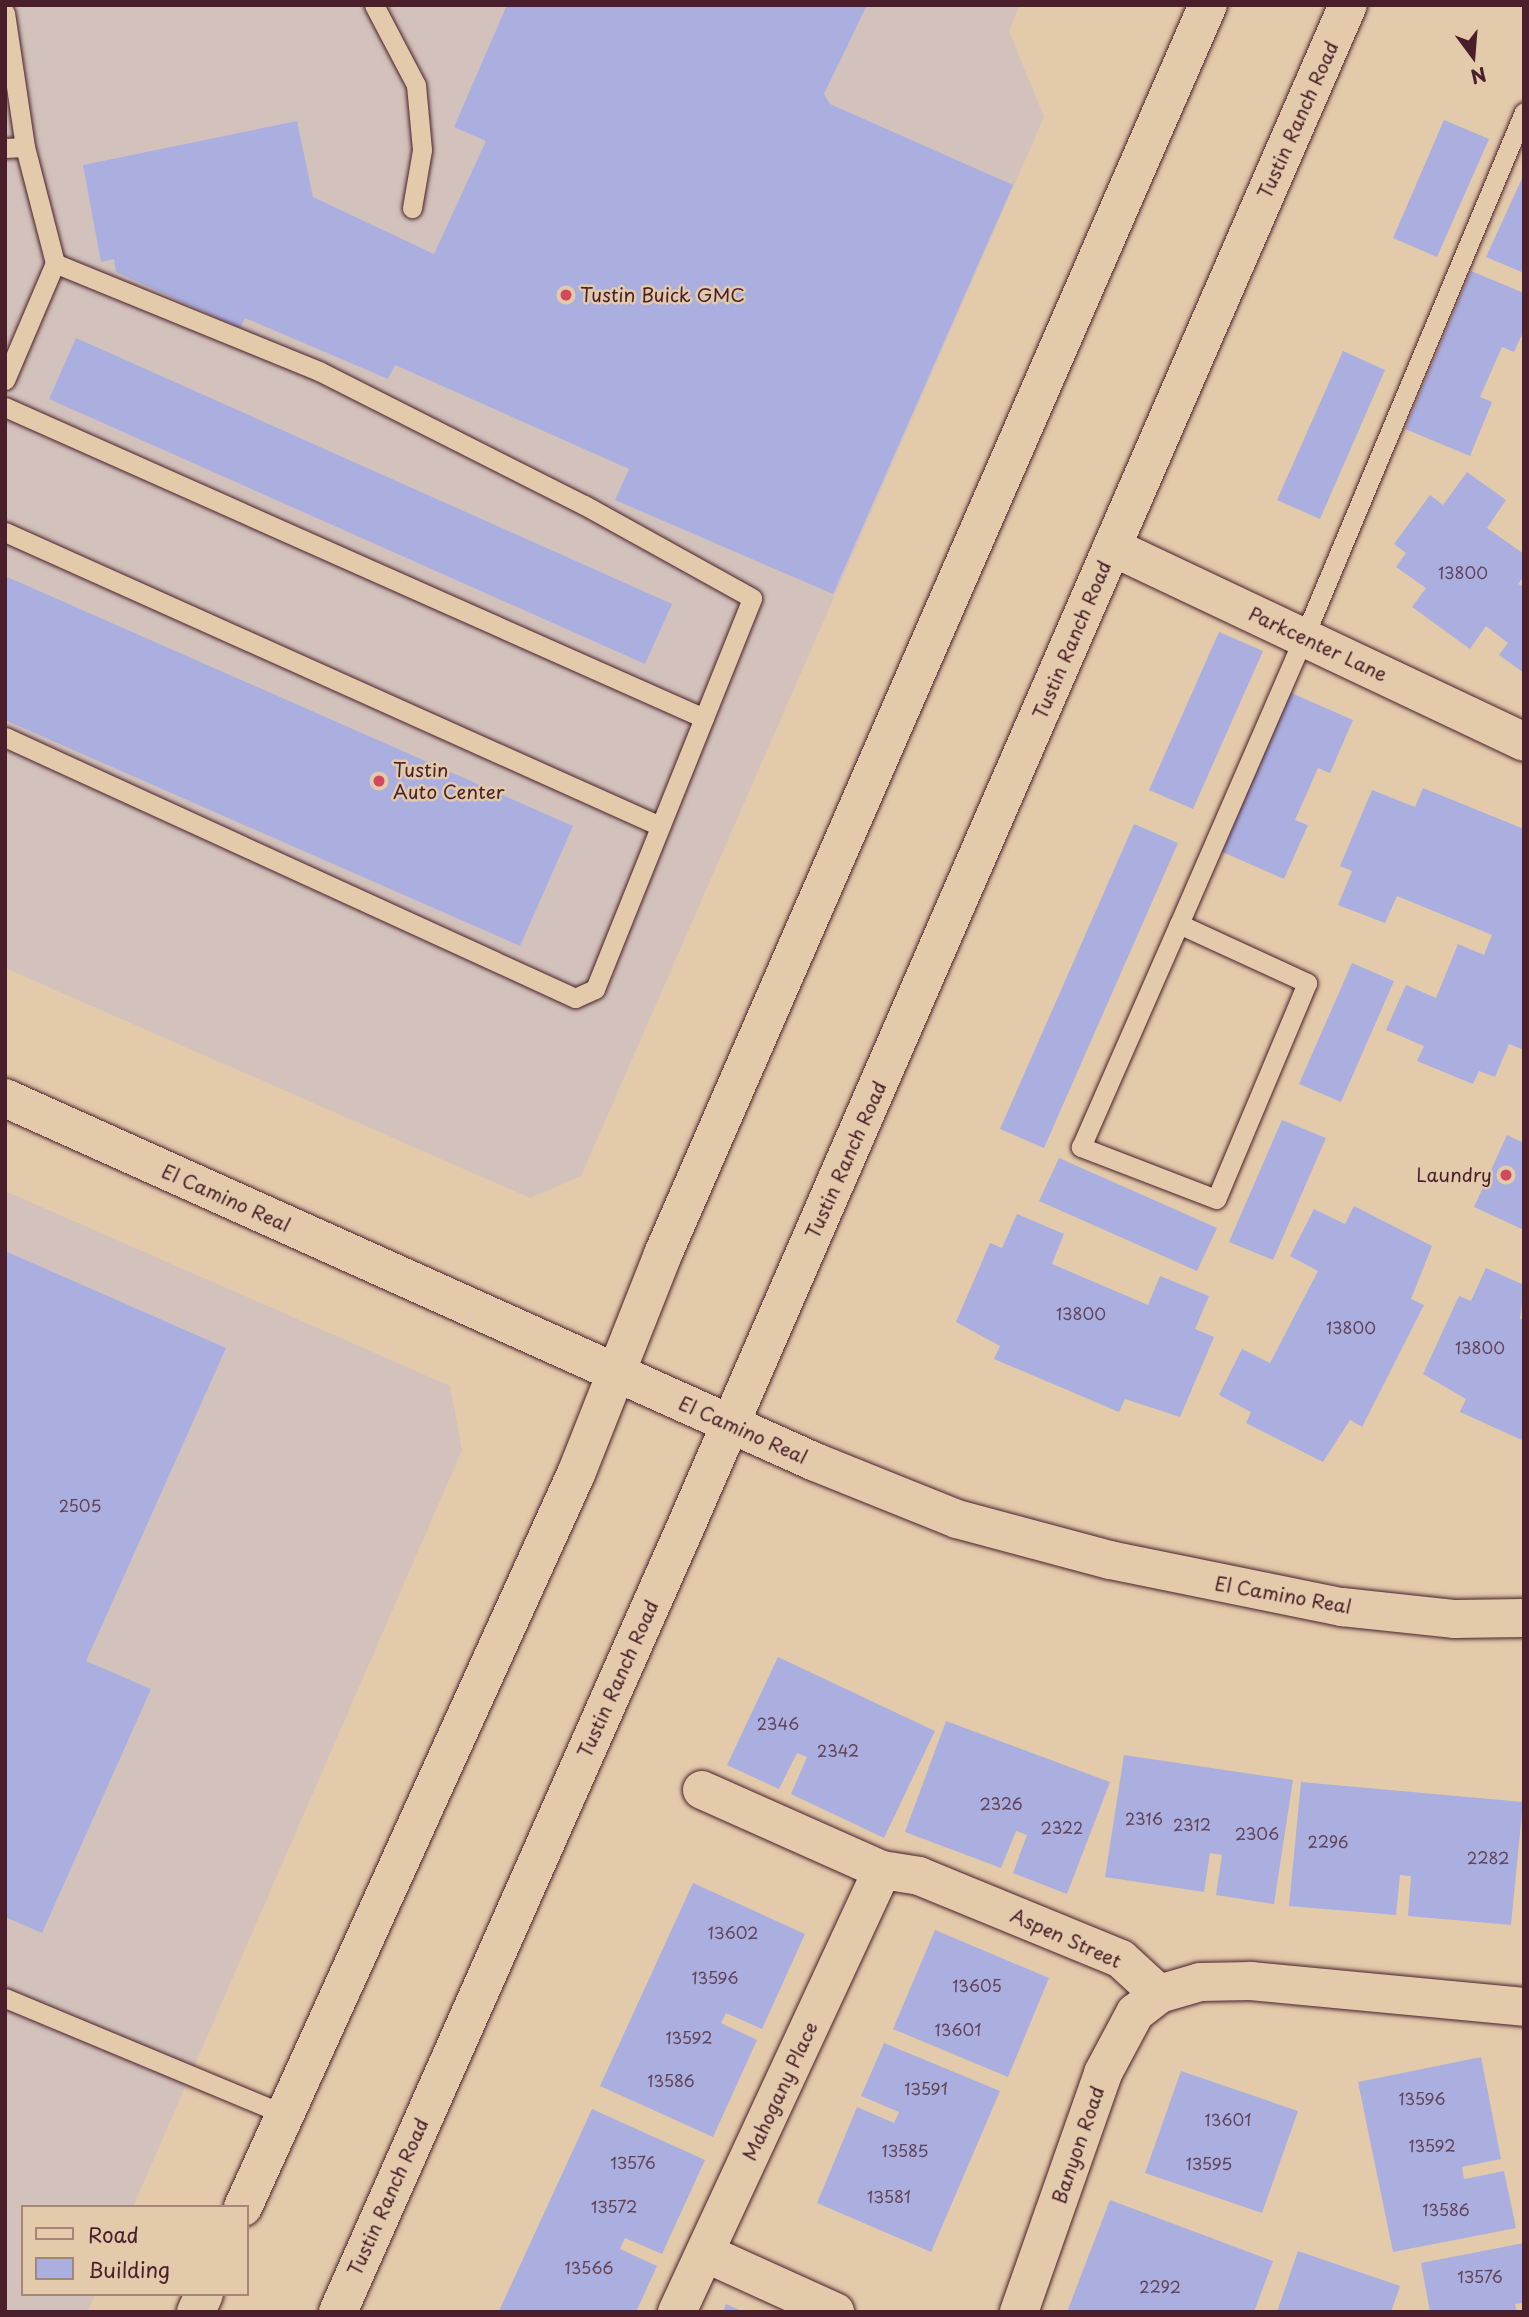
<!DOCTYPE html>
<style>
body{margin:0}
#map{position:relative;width:1529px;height:2317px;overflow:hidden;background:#e2caab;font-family:"Playpen Sans",sans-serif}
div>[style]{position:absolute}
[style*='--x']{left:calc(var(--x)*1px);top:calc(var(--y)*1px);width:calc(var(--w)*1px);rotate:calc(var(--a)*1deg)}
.built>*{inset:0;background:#d2c2bb}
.building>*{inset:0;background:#abafe0}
.roads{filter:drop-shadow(0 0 2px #4a1f2b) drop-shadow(0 0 2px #4a1f2b)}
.service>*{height:19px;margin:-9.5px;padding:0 9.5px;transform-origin:9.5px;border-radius:9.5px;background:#e2caab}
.minor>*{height:38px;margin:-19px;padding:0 19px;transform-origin:19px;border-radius:19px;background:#e2caab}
.secondary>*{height:38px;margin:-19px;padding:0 19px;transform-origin:19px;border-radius:19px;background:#e2caab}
.primary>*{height:38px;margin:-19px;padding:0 19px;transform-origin:19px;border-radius:19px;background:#e2caab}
.dots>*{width:19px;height:19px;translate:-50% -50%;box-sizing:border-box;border:4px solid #e2caab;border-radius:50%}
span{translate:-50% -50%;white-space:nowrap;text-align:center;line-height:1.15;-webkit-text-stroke:5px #e2caab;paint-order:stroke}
.number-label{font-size:16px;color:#624358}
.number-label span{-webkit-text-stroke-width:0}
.street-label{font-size:19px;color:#4a1f2b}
.poi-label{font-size:19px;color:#4a1f2b}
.left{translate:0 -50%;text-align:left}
.right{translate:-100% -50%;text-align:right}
.frame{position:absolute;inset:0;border:7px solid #4a1f2b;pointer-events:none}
.legend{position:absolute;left:21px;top:2205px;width:228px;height:91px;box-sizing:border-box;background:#e2caab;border:2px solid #a58678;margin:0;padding:9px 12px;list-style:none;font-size:21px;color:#4a1f2b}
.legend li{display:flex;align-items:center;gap:14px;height:35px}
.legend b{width:35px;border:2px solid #a58678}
.north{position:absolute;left:1438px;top:21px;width:70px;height:70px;-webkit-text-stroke:5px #e2caab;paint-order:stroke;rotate:164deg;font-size:19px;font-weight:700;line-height:28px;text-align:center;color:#4a1f2b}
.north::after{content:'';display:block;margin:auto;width:24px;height:32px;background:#4a1f2b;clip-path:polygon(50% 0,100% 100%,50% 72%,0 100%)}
</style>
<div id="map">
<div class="built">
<i style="clip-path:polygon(5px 5px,1020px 5px,1009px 31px,1044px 117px,581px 1176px,530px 1198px,5px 968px)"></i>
<i style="clip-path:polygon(5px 1191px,450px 1386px,462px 1450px,133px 2207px,23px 2207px,23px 2294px,95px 2294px,88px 2312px,5px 2312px)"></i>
</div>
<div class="building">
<i style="clip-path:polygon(507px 5px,867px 5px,824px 94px,830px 104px,1013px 185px,833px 594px,615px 500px,629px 469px,395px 365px,388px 379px,245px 318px,240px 328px,116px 272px,114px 259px,101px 262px,83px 165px,297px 121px,313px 197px,434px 254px,486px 141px,454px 127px)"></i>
<i style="clip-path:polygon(1444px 120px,1489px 139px,1437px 257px,1393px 238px)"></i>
<i style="clip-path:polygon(1524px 174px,1524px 273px,1486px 257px)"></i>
<i style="clip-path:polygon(1471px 271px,1524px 293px,1524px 330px,1514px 352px,1502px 347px,1480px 397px,1492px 402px,1470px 456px,1405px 429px)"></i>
<i style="clip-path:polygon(76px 338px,672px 604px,645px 664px,49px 399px)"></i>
<i style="clip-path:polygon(1343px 351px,1385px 370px,1320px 519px,1277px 500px)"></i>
<i style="clip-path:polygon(1467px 472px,1506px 500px,1487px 528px,1524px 554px,1524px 576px,1518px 584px,1524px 587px,1524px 673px,1499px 655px,1508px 643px,1486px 626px,1470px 649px,1412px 607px,1426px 588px,1396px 567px,1406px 553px,1394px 544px,1430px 495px,1443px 505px)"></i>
<i style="clip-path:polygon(5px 576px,573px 826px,520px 946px,5px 720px)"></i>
<i style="clip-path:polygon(1219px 632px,1263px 651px,1193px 809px,1149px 790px)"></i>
<i style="clip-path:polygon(1289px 692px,1353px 720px,1330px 773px,1318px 768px,1295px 820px,1308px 825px,1284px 879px,1220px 851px)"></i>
<i style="clip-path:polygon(1423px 788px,1524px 829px,1524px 1050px,1509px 1044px,1495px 1077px,1479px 1071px,1473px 1084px,1417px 1061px,1424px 1046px,1386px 1030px,1406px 985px,1436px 998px,1458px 944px,1484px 955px,1492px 935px,1397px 896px,1385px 923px,1338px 905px,1352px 871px,1340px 866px,1372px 790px,1415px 807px)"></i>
<i style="clip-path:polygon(1134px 824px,1178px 843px,1044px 1148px,1000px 1129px)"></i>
<i style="clip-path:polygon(1352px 963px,1394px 981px,1341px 1102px,1299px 1084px)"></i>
<i style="clip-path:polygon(1282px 1120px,1326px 1138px,1273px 1260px,1229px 1242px)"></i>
<i style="clip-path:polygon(1507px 1135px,1524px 1143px,1524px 1230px,1474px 1207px)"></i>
<i style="clip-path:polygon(1059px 1158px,1217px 1228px,1197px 1271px,1039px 1201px)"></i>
<i style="clip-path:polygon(1354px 1206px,1432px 1246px,1411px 1299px,1424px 1305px,1362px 1427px,1350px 1420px,1323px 1462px,1246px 1423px,1251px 1412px,1219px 1395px,1242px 1349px,1270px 1363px,1318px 1271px,1290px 1256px,1314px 1209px,1345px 1224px)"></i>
<i style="clip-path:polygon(1017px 1214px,1064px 1234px,1052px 1264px,1148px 1305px,1160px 1276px,1209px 1296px,1195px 1329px,1214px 1337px,1180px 1417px,1125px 1399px,1119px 1412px,994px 1359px,1000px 1346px,956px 1322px,990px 1243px,1002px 1248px)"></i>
<i style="clip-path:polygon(5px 1251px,226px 1348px,86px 1661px,151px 1689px,42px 1933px,5px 1917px)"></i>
<i style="clip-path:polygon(1486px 1268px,1524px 1285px,1520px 1319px,1524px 1320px,1524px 1441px,1460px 1412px,1466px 1399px,1423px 1374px,1459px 1296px,1471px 1301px)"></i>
<i style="clip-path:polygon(778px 1657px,935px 1731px,884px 1838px,791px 1794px,807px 1757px,797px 1753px,779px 1789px,727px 1765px)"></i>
<i style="clip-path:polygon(946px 1721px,1110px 1782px,1067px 1894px,1013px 1873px,1027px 1835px,1016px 1831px,1001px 1868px,905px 1832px)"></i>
<i style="clip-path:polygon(1124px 1755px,1293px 1780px,1274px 1904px,1216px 1895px,1222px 1855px,1210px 1853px,1204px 1892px,1105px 1877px)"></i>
<i style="clip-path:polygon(1301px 1782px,1523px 1802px,1511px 1925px,1408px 1916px,1411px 1876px,1400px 1875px,1396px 1915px,1289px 1906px)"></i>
<i style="clip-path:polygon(693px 1883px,805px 1934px,762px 2029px,726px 2013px,721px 2023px,757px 2040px,713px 2137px,600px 2086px)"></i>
<i style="clip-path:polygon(935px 1930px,1049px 1978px,1008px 2077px,893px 2029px)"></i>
<i style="clip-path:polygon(884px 2043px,1000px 2091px,931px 2252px,817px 2203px,857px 2107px,894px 2123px,899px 2112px,861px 2096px)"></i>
<i style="clip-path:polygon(1481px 2057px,1501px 2159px,1462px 2167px,1464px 2179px,1504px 2171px,1516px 2228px,1393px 2252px,1358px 2082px)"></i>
<i style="clip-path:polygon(1181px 2071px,1298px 2111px,1262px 2213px,1145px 2173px)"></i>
<i style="clip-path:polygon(592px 2109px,705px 2160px,662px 2254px,625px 2238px,620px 2249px,657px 2266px,636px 2312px,499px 2311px)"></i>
<i style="clip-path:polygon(1110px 2200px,1273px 2261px,1254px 2312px,1067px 2312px)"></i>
<i style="clip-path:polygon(1524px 2243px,1524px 2303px,1515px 2304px,1517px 2312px,1430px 2312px,1421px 2263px)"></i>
<i style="clip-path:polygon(1298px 2251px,1400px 2286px,1391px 2312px,1277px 2312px)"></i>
<i style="clip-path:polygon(726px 2304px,744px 2312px,723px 2312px)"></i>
</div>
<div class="roads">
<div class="service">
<i style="--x:374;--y:5;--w:90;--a:62.3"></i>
<i style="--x:416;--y:85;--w:65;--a:84.7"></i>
<i style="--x:422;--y:150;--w:59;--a:99.8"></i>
<i style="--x:5;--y:13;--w:135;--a:81.5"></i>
<i style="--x:25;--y:147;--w:120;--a:75.5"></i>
<i style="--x:55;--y:263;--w:127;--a:113.1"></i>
<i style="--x:5;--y:148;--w:20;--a:-3"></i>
<i style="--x:5;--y:407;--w:765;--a:23.99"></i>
<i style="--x:5;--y:532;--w:718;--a:24.17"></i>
<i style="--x:5;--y:737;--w:627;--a:24.6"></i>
<i style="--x:575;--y:998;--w:22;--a:-24"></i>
<i style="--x:595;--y:989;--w:421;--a:-68.1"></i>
<i style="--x:752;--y:598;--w:192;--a:-151"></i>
<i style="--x:584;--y:505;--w:297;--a:-153.2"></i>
<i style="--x:319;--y:371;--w:285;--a:-157.8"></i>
<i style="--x:1179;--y:924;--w:141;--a:24.7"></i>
<i style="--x:1307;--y:983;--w:234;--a:112.8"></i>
<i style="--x:1216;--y:1199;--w:145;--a:-158.9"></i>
<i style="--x:1081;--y:1147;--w:244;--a:-66.3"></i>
<i style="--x:1179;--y:924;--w:313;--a:-66.5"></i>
<i style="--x:1304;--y:637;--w:569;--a:-67.26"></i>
<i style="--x:5;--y:1998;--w:304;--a:22.6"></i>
</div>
<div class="minor">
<i style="--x:1112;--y:547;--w:456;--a:25.3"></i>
<i style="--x:702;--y:1790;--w:197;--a:24"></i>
<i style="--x:882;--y:1870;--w:37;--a:9"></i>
<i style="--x:919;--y:1876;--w:218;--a:22.3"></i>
<i style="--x:1121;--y:1959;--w:52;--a:42.6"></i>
<i style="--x:1159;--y:1994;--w:43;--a:-16.3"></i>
<i style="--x:1200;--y:1982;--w:51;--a:-1.1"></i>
<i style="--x:1251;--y:1981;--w:274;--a:5.4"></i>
<i style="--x:705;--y:2253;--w:143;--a:24.4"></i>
<i style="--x:677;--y:2312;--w:487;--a:-65.1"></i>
<i style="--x:1019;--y:2312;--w:253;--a:-70.6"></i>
<i style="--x:1103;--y:2073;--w:68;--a:-61.9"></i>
<i style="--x:1135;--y:2013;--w:31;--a:-38"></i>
</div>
<div class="secondary">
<i style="--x:5;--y:1098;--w:888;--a:24.2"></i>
<i style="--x:815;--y:1462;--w:153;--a:21.9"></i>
<i style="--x:957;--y:1519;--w:158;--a:15"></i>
<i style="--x:1110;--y:1560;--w:237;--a:11.5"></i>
<i style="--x:1342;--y:1607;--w:114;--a:6.1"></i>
<i style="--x:1455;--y:1619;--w:69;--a:-0.8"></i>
</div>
<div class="primary">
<i style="--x:243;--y:2207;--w:805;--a:-65.57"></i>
<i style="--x:576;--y:1474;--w:237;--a:-68.4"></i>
<i style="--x:663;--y:1254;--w:1363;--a:-66.43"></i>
<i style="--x:196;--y:2312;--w:20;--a:-66"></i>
<i style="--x:338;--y:2312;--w:867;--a:-66.12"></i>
<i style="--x:689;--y:1519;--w:1651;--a:-66.48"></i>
</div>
</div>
<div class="dots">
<i style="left:566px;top:295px;background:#d1495b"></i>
<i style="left:379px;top:781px;background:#d1495b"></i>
<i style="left:1506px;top:1175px;background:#d1495b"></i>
</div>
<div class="number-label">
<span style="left:1463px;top:572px">13800</span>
<span style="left:1081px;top:1313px">13800</span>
<span style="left:1351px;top:1327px">13800</span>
<span style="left:1480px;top:1347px">13800</span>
<span style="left:80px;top:1505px">2505</span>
<span style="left:778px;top:1723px">2346</span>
<span style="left:838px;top:1750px">2342</span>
<span style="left:1001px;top:1803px">2326</span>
<span style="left:1144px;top:1818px">2316</span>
<span style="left:1192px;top:1824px">2312</span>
<span style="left:1062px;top:1827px">2322</span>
<span style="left:1257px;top:1833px">2306</span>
<span style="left:1328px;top:1841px">2296</span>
<span style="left:1488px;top:1857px">2282</span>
<span style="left:733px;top:1932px">13602</span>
<span style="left:715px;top:1977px">13596</span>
<span style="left:977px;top:1985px">13605</span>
<span style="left:958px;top:2029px">13601</span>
<span style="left:689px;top:2037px">13592</span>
<span style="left:671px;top:2080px">13586</span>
<span style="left:926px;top:2088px">13591</span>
<span style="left:1422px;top:2098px">13596</span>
<span style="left:1228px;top:2119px">13601</span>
<span style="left:1432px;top:2145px">13592</span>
<span style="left:905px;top:2150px">13585</span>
<span style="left:633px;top:2162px">13576</span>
<span style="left:1209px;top:2163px">13595</span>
<span style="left:889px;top:2196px">13581</span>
<span style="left:614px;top:2206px">13572</span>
<span style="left:1446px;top:2209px">13586</span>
<span style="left:589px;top:2267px">13566</span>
<span style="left:1480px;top:2276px">13576</span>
<span style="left:1160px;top:2286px">2292</span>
</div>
<div class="street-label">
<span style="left:1298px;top:120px;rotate:-66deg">Tustin Ranch Road</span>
<span style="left:1072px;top:640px;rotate:-67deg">Tustin Ranch Road</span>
<span style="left:1318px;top:644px;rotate:25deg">Parkcenter Lane</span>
<span style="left:846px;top:1160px;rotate:-66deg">Tustin Ranch Road</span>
<span style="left:226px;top:1198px;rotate:24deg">El Camino Real</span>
<span style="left:743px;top:1430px;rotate:24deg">El Camino Real</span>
<span style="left:1283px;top:1595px;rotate:10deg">El Camino Real</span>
<span style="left:618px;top:1679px;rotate:-66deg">Tustin Ranch Road</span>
<span style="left:1066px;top:1938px;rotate:24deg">Aspen Street</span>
<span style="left:780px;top:2091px;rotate:-65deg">Mahogany Place</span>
<span style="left:1078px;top:2145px;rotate:-71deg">Banyon Road</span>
<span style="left:388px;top:2197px;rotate:-66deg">Tustin Ranch Road</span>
</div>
<div class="poi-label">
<span class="left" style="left:580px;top:295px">Tustin Buick GMC</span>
<span class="left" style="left:393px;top:781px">Tustin<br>Auto Center</span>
<span class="right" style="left:1492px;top:1175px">Laundry</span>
</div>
<div class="frame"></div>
<ul class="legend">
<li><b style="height:9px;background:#e2caab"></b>Road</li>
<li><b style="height:19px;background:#abafe0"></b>Building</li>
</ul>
<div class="north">N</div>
</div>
